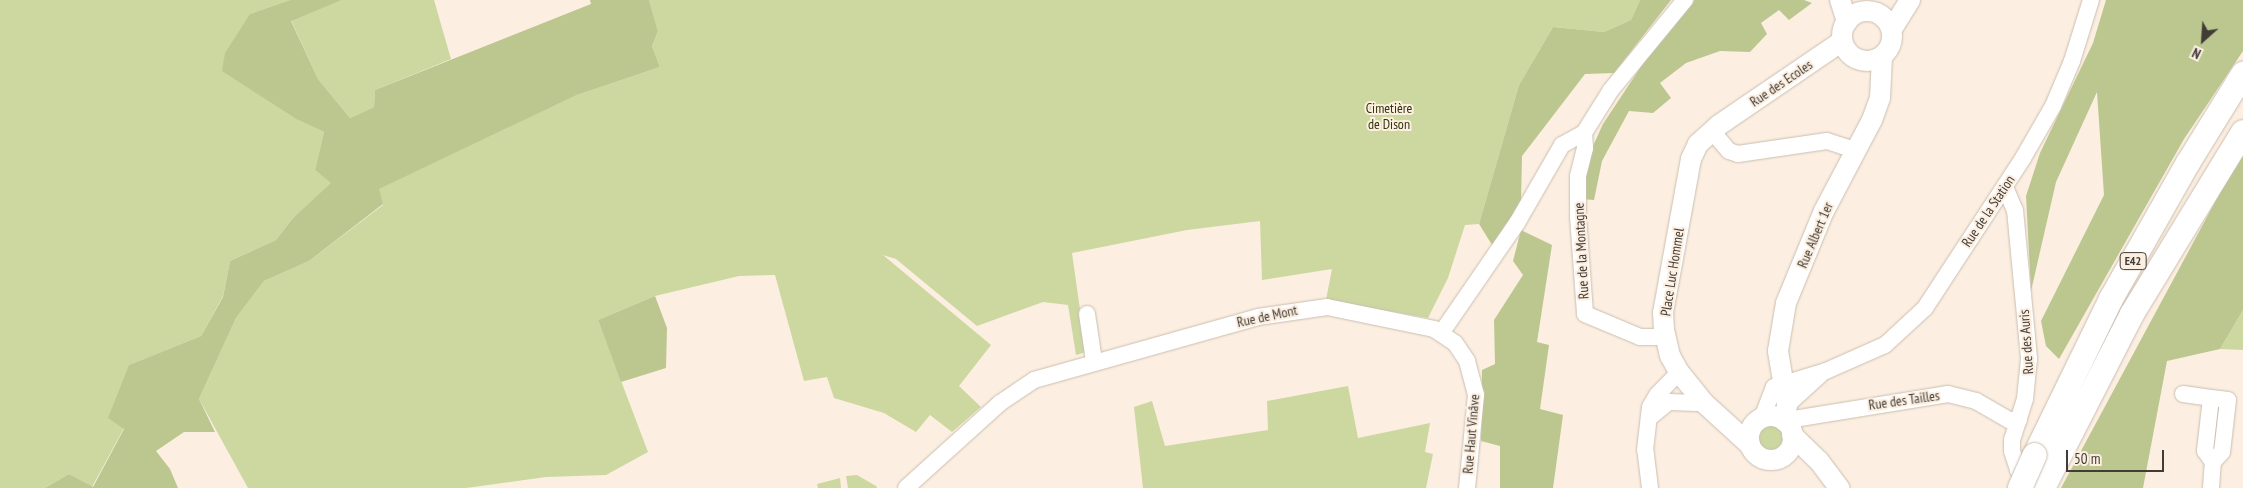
<!DOCTYPE html>
<meta charset="utf-8">
<style>
body{margin:0}
#map{position:relative;width:2243px;height:488px;overflow:hidden;background:#fcefe1;font-family:"PT Sans Narrow",sans-serif}
div>[style]{position:absolute}
[style*='--x']{left:calc(var(--x)*1px);top:calc(var(--y)*1px);width:calc(var(--w)*1px);rotate:calc(var(--a)*1deg)}
.green>*{inset:0;background:#ccd8a0}
.round{border-radius:50%}
.forest>*{inset:0;background:#bbc78e}
.roads{filter:drop-shadow(0 0 1px #cabeb0) drop-shadow(0 0 1px #cabeb0)}
.minor>*{height:16px;margin:-8px;padding:0 8px;transform-origin:8px;border-radius:8px;background:#fff}
.major>*{height:20px;margin:-10px;padding:0 10px;transform-origin:10px;border-radius:10px;background:#fff}
.major>.ring{margin:-10px;padding:0;box-sizing:content-box;background:none;border:20px solid #fff;border-radius:50%}
.highway>*{height:24px;margin:-12px;padding:0 12px;transform-origin:12px;border-radius:12px;background:#fff}
.bridges{filter:drop-shadow(0 0 1px #cabeb0) drop-shadow(0 0 1px #cabeb0)}
.highway-bridge>*{height:24px;margin:-12px;padding:0 12px;transform-origin:12px;border-radius:12px;background:#fff}
span{translate:-50% -50%;white-space:nowrap;text-align:center;line-height:1.15;-webkit-text-stroke:4px #fcefe1;paint-order:stroke}
.shield-label span{padding:1px 4px;background:#fcefe1;border:1px solid;border-radius:4px;-webkit-text-stroke-width:0}
.shield-label{font-size:12px;color:#413c36;font-weight:700}
.street-label{font-size:14px;color:#413c36}
.park-label{font-size:14px;color:#30360a}
.north{position:absolute;left:2178px;top:15px;width:50px;height:50px;-webkit-text-stroke:4px #fcefe1;paint-order:stroke;rotate:206deg;font-size:14px;font-weight:700;line-height:20px;text-align:center;color:#413c36}
.north::after{content:'';display:block;margin:auto;width:18px;height:22px;background:#413c36;clip-path:polygon(50% 0,100% 100%,50% 72%,0 100%)}
.scale{position:absolute;left:2066px;top:450px;width:98px;height:22px;box-sizing:border-box;border:2px solid #413c36;border-top:0;padding-left:6px;font-size:15px;line-height:18px;white-space:nowrap;color:#413c36;-webkit-text-stroke:4px #fcefe1;paint-order:stroke}
</style>
<div id="map">
<div class="green">
<i style="clip-path:polygon(0 0,290px 0,250px 14px,298px 120px,324px 132px,315px 170px,332px 183px,293px 218px,276px 240px,230px 261px,223px 296px,201px 336px,129px 365px,124px 428px,92px 487px,69px 474px,45px 488px,0 488px)"></i>
<i style="clip-path:polygon(342px 0,434px 0,451px 59px,375px 90px,374px 107px,350px 118px,318px 79px,291px 20px)"></i>
<i style="clip-path:polygon(649px 0,1640px 0,1631px 20px,1604px 32px,1553px 27px,1519px 85px,1479px 224px,1465px 225px,1448px 278px,1428px 318px,1326px 300px,1332px 269px,1262px 280px,1260px 221px,1187px 230px,1072px 253px,1086px 352px,1076px 355px,1068px 305px,1043px 302px,977px 326px,896px 259px,883px 255px,991px 345px,959px 386px,981px 407px,952px 432px,930px 415px,916px 432px,884px 413px,834px 398px,827px 377px,804px 381px,775px 275px,739px 276px,655px 296px,598px 320px,648px 452px,606px 475px,546px 477px,466px 488px,248px 488px,199px 399px,236px 318px,264px 281px,309px 261px,383px 205px,378px 189px,577px 95px,660px 67px,652px 46px,658px 31px)"></i>
<i style="clip-path:polygon(2243px 310px,2243px 350px,2220px 349px)"></i>
<i style="clip-path:polygon(1348px 386px,1358px 438px,1430px 423px,1425px 452px,1433px 454px,1426px 488px,1143px 488px,1134px 407px,1152px 401px,1165px 446px,1268px 430px,1267px 401px)"></i>
<i class="round" style="left:1759px;top:426px;width:24px;height:24px"></i>
<i style="clip-path:polygon(857px 475px,876px 486px,877px 488px,848px 488px,846px 476px)"></i>
<i style="clip-path:polygon(840px 478px,841px 488px,818px 488px,817px 484px)"></i>
</div>
<div class="forest">
<i style="clip-path:polygon(290px 0,342px 0,291px 21px,318px 79px,350px 118px,374px 107px,375px 90px,591px 4px,590px 0,649px 0,658px 31px,652px 46px,660px 67px,577px 95px,379px 189px,383px 204px,309px 261px,264px 281px,236px 318px,199px 399px,215px 432px,184px 432px,156px 451px,170px 469px,178px 488px,45px 488px,69px 474px,93px 487px,124px 429px,108px 418px,129px 365px,201px 336px,223px 297px,230px 261px,276px 240px,293px 218px,331px 183px,315px 170px,324px 132px,298px 120px,222px 71px,225px 53px,250px 14px)"></i>
<i style="clip-path:polygon(1640px 0,1671px 0,1614px 73px,1585px 74px,1522px 156px,1521px 201px,1494px 248px,1479px 224px,1519px 85px,1553px 27px,1604px 32px,1631px 20px)"></i>
<i style="clip-path:polygon(1694px 0,1804px 0,1812px 3px,1789px 20px,1779px 10px,1761px 23px,1767px 34px,1750px 52px,1720px 51px,1686px 63px,1660px 83px,1671px 98px,1653px 113px,1629px 111px,1602px 161px,1594px 200px,1581px 199px,1583px 168px,1603px 124px,1646px 59px)"></i>
<i style="clip-path:polygon(2106px 0,2243px 0,2243px 51px,2184px 139px,2059px 359px,2046px 346px,2041px 321px,2104px 195px,2097px 92px,2056px 182px,2031px 291px,2026px 196px,2040px 153px,2093px 43px)"></i>
<i style="clip-path:polygon(2243px 156px,2243px 310px,2220px 349px,2167px 361px,2143px 488px,2061px 488px,2221px 191px)"></i>
<i style="clip-path:polygon(1521px 230px,1552px 245px,1537px 342px,1549px 345px,1540px 409px,1563px 415px,1553px 488px,1500px 488px,1500px 446px,1481px 441px,1482px 370px,1495px 364px,1494px 320px,1523px 275px,1513px 261px)"></i>
<i style="clip-path:polygon(655px 296px,667px 328px,666px 368px,621px 382px,598px 320px)"></i>
</div>
<div class="roads">
<div class="minor">
<i style="--x:1712;--y:131;--w:26;--a:50"></i>
<i style="--x:1729;--y:151;--w:9;--a:18"></i>
<i style="--x:1738;--y:154;--w:90;--a:-8.3"></i>
<i style="--x:1827;--y:141;--w:32;--a:18"></i>
<i style="--x:1584;--y:133;--w:15;--a:86"></i>
<i style="--x:1585;--y:148;--w:29;--a:104"></i>
<i style="--x:1578;--y:176;--w:40;--a:90"></i>
<i style="--x:1578;--y:216;--w:98;--a:85.9"></i>
<i style="--x:1585;--y:314;--w:60;--a:22.7"></i>
<i style="--x:1640;--y:337;--w:25;--a:0"></i>
<i style="--x:2005;--y:187;--w:25;--a:67"></i>
<i style="--x:2015;--y:210;--w:150;--a:84.6"></i>
<i style="--x:2029;--y:359;--w:40;--a:95.7"></i>
<i style="--x:2025;--y:399;--w:43;--a:107.6"></i>
<i style="--x:2012;--y:440;--w:11;--a:90"></i>
<i style="--x:2012;--y:451;--w:20;--a:72"></i>
<i style="--x:2018;--y:470;--w:18;--a:49"></i>
<i style="--x:1087;--y:314;--w:48;--a:81.5"></i>
<i style="--x:1442;--y:332;--w:132;--a:-55.5"></i>
<i style="--x:1517;--y:223;--w:90;--a:-60"></i>
<i style="--x:1562;--y:145;--w:25;--a:-29"></i>
<i style="--x:1584;--y:133;--w:51;--a:-57.9"></i>
<i style="--x:1611;--y:90;--w:117;--a:-50.6"></i>
<i style="--x:2183;--y:394;--w:28;--a:8"></i>
<i style="--x:1787;--y:405;--w:45;--a:-42.3"></i>
<i style="--x:1649;--y:418;--w:26;--a:-39"></i>
<i style="--x:1669;--y:402;--w:35;--a:2"></i>
<i style="--x:1762;--y:418;--w:33;--a:-69"></i>
<i style="--x:1774;--y:387;--w:54;--a:-17.1"></i>
<i style="--x:1826;--y:371;--w:64;--a:-23.8"></i>
<i style="--x:1885;--y:345;--w:54;--a:-42.8"></i>
<i style="--x:1925;--y:308;--w:179;--a:-56.8"></i>
<i style="--x:2023;--y:158;--w:60;--a:-60"></i>
<i style="--x:2053;--y:106;--w:49;--a:-67.1"></i>
<i style="--x:2072;--y:61;--w:64;--a:-72.7"></i>
<i style="--x:1787;--y:424;--w:14;--a:-25"></i>
<i style="--x:1800;--y:418;--w:150;--a:-9.2"></i>
<i style="--x:1948;--y:394;--w:29;--a:14"></i>
<i style="--x:1976;--y:401;--w:38;--a:30"></i>
<i style="--x:2009;--y:420;--w:10;--a:0"></i>
<i style="--x:906;--y:488;--w:127;--a:-42.1"></i>
<i style="--x:1000;--y:403;--w:41;--a:-34.1"></i>
<i style="--x:1034;--y:380;--w:233;--a:-15.7"></i>
<i style="--x:1258;--y:317;--w:70;--a:-8.2"></i>
<i style="--x:1327;--y:307;--w:109;--a:11.6"></i>
<i style="--x:1434;--y:329;--w:25;--a:34"></i>
<i style="--x:1455;--y:343;--w:22;--a:56"></i>
<i style="--x:1467;--y:361;--w:35;--a:75"></i>
<i style="--x:1476;--y:395;--w:93;--a:95.5"></i>
<i style="--x:1650;--y:488;--w:38;--a:-97"></i>
<i style="--x:1645;--y:450;--w:43;--a:-83.4"></i>
<i style="--x:1650;--y:407;--w:14;--a:-60"></i>
<i style="--x:1657;--y:395;--w:32;--a:-46"></i>
<i style="--x:2211;--y:488;--w:26;--a:-86"></i>
<i style="--x:2213;--y:462;--w:13;--a:-48"></i>
<i style="--x:2222;--y:452;--w:52;--a:-83.4"></i>
<i style="--x:2228;--y:400;--w:17;--a:-173"></i>
<i style="--x:2211;--y:398;--w:53;--a:96.5"></i>
<i style="--x:2205;--y:451;--w:14;--a:54"></i>
</div>
<div class="major">
<i style="--x:1840;--y:0;--w:23;--a:72"></i>
<i class="ring" style="left:1842px;top:11px;width:30px;height:30px"></i>
<i style="--x:1892;--y:29;--w:34;--a:-58"></i>
<i class="ring" style="left:1749px;top:416px;width:24px;height:24px"></i>
<i style="--x:1784;--y:421;--w:16;--a:-79"></i>
<i style="--x:1787;--y:405;--w:55;--a:-99.5"></i>
<i style="--x:1778;--y:351;--w:49;--a:-80.5"></i>
<i style="--x:1786;--y:303;--w:100;--a:-67.6"></i>
<i style="--x:1824;--y:211;--w:103;--a:-62.2"></i>
<i style="--x:1872;--y:120;--w:23;--a:-70"></i>
<i style="--x:1880;--y:98;--w:41;--a:-87.2"></i>
<i style="--x:1792;--y:435;--w:37;--a:44"></i>
<i style="--x:1819;--y:461;--w:34;--a:53"></i>
<i style="--x:1749;--y:444;--w:61;--a:-137.7"></i>
<i style="--x:1704;--y:403;--w:40;--a:-129"></i>
<i style="--x:1679;--y:372;--w:18;--a:-119"></i>
<i style="--x:1670;--y:356;--w:27;--a:-103"></i>
<i style="--x:1664;--y:330;--w:17;--a:-93"></i>
<i style="--x:1663;--y:313;--w:157;--a:-79.7"></i>
<i style="--x:1691;--y:159;--w:17;--a:-65"></i>
<i style="--x:1698;--y:144;--w:28;--a:-42"></i>
<i style="--x:1719;--y:125;--w:149;--a:-34.3"></i>
</div>
<div class="highway">
<i style="--x:2035;--y:455;--w:174;--a:-64"></i>
<i style="--x:2111;--y:299;--w:156;--a:-60.5"></i>
<i style="--x:2188;--y:163;--w:105;--a:-58.3"></i>
<i style="--x:2043;--y:488;--w:195;--a:-62.9"></i>
<i style="--x:2132;--y:314;--w:213;--a:-58.6"></i>
</div>
</div>
<div class="bridges">
<div class="highway-bridge">
<i style="--x:2020;--y:488;--w:36;--a:-66"></i>
</div>
</div>
<div class="shield-label">
<span style="left:2133px;top:261px">E42</span>
</div>
<div class="street-label">
<span style="left:1781px;top:83px;rotate:-34deg">Rue des Ecoles</span>
<span style="left:1988px;top:211px;rotate:-56deg">Rue de la Station</span>
<span style="left:1815px;top:235px;rotate:-67deg">Rue Albert 1er</span>
<span style="left:1581px;top:251px;rotate:-93deg">Rue de la Montagne</span>
<span style="left:1672px;top:272px;rotate:-81deg">Place Luc Hommel</span>
<span style="left:1267px;top:316px;rotate:-12deg">Rue de Mont</span>
<span style="left:2026px;top:342px;rotate:-94deg">Rue des Auris</span>
<span style="left:1904px;top:400px;rotate:-8deg">Rue des Tailles</span>
<span style="left:1471px;top:434px;rotate:-85deg">Rue Haut Vinâve</span>
</div>
<div class="park-label">
<span style="left:1389px;top:116px">Cimetière<br>de Dison</span>
</div>
<div class="north">N</div>
<div class="scale">50 m</div>
</div>
